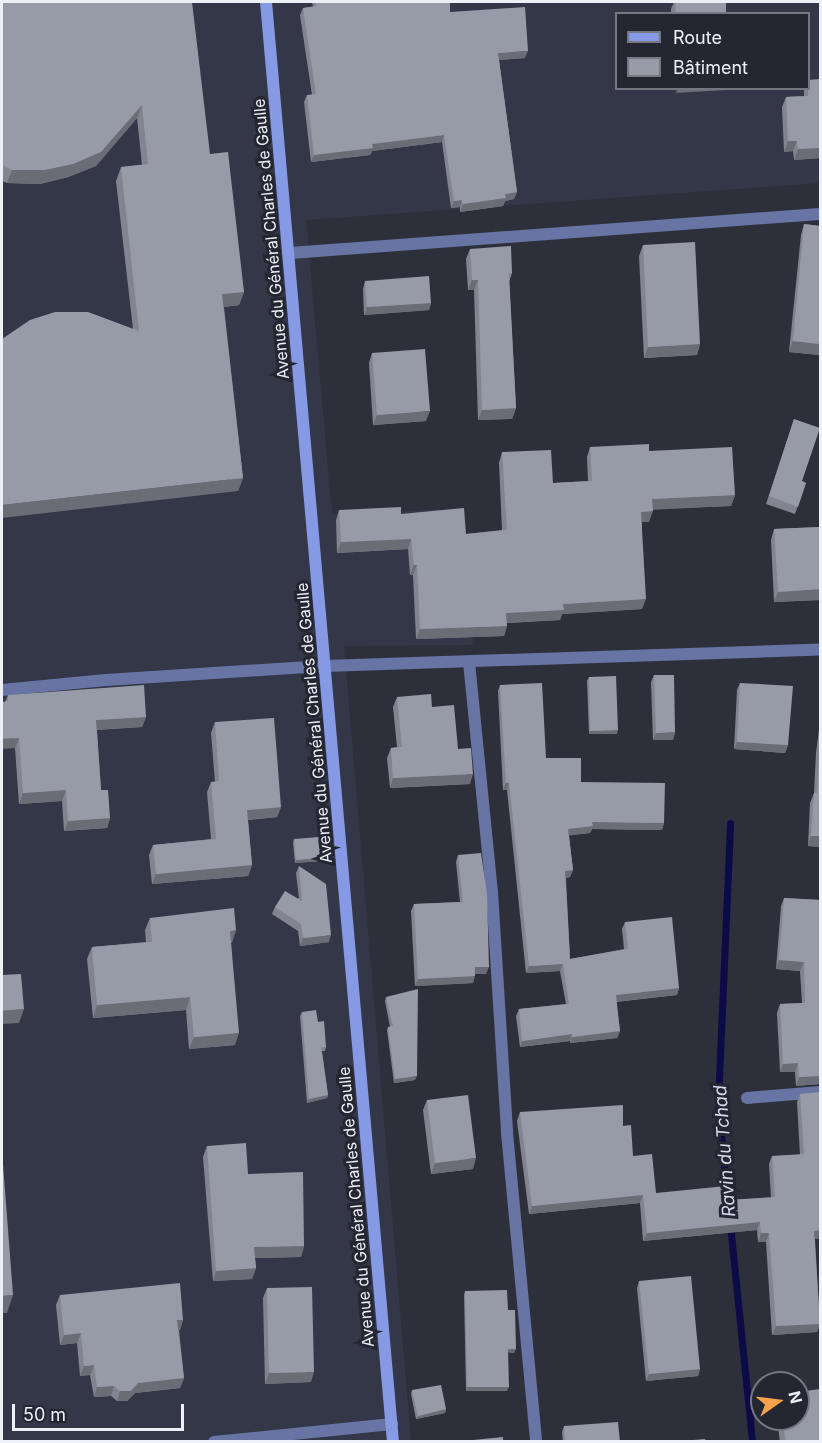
<!DOCTYPE html>
<meta charset="utf-8">
<style>
body{margin:0}
#map{position:relative;width:822px;height:1443px;overflow:hidden;background:#2d303b;font-family:Inter,sans-serif}
div>[style]{position:absolute}
[style*='--x']{left:calc(var(--x)*1px);top:calc(var(--y)*1px);width:calc(var(--w)*1px);rotate:calc(var(--a)*1deg)}
.built>*{inset:0;background:#333748}
.stream>*{height:7px;margin:-3.5px;padding:0 3.5px;transform-origin:3.5px;border-radius:3.5px;background:#0c0a47}
.street>*{height:12px;margin:-6px;padding:0 6px;transform-origin:6px;border-radius:6px;background:#6874a4}
.secondary>*{height:12px;margin:-6px;padding:0 6px;transform-origin:6px;border-radius:6px;background:#8699e5}
.wall>*{inset:0;background:#828590}
.shaded-wall>*{inset:0;background:#6a6c76}
.building>*{inset:0;background:#979ba8}
span{translate:-50% -50%;white-space:nowrap;text-align:center;line-height:1.15;-webkit-text-stroke:6px #242631;paint-order:stroke}
.street-label{font-size:16px;color:#eef0f8}
.water-label{font-size:18px;color:#d4daed;font-style:italic}
.frame{position:absolute;inset:0;border:3px solid #eef0f8;pointer-events:none}
.legend{position:absolute;left:615px;top:12px;width:195px;height:78px;box-sizing:border-box;background:#242631;border:2px solid #757781;margin:0;padding:8px 10px;list-style:none;font-size:18px;color:#eef0f8}
.legend li{display:flex;align-items:center;gap:12px;height:30px}
.legend b{width:30px;border:2px solid #757781}
.north{position:absolute;left:750px;top:1371px;width:60px;height:60px;box-sizing:border-box;background:#242631;border:2px solid #757781;border-radius:50%;rotate:76deg;font-size:16px;font-weight:700;line-height:24px;text-align:center;color:#eef0f8}
.north::after{content:'';display:block;margin:auto;width:21px;height:27px;background:#f7a14a;clip-path:polygon(50% 0,100% 100%,50% 72%,0 100%)}
.scale{position:absolute;left:12px;top:1404px;width:172px;height:27px;box-sizing:border-box;border:3px solid #eef0f8;border-top:0;padding-left:8px;font-size:18px;line-height:21px;white-space:nowrap;color:#eef0f8;-webkit-text-stroke:4px #242631;paint-order:stroke}
</style>
<div id="map">
<div class="built">
<i style="clip-path:polygon(evenodd,2px 2px,820px 2px,820px 183px,306px 220px,332px 515px,463px 508px,473px 645px,344px 646px,411px 1441px,2px 1442px,2px 2px,616px 14px,808px 14px,808px 88px,616px 88px,616px 14px)"></i>
</div>
<div class="stream">
<i style="--x:728;--y:1207;--w:106;--a:-95.4"></i>
<i style="--x:718;--y:1101;--w:278;--a:-87.5"></i>
<i style="--x:730;--y:1224;--w:219;--a:84.2"></i>
</div>
<div class="street">
<i style="--x:290;--y:253;--w:531;--a:-4.21"></i>
<i style="--x:469;--y:662;--w:231;--a:84.3"></i>
<i style="--x:492;--y:892;--w:241;--a:86.4"></i>
<i style="--x:507;--y:1133;--w:310;--a:84.6"></i>
<i style="--x:2;--y:690;--w:104;--a:-5.5"></i>
<i style="--x:106;--y:680;--w:219;--a:-3.7"></i>
<i style="--x:325;--y:666;--w:495;--a:-1.9"></i>
<i style="--x:747;--y:1098;--w:73;--a:-4.7"></i>
<i style="--x:214;--y:1442;--w:179;--a:-5.8"></i>
</div>
<div class="secondary">
<i style="--x:266;--y:2;--w:1446;--a:84.96"></i>
</div>
<div class="wall">
<i style="clip-path:polygon(2px 2px,210px 154px,244px 292px,239px 305px,224px 307px,243px 478px,238px 491px,133px 329px,116px 181px,121px 167px,142px 165px,137px 118px,96px 166px,68px 177px,40px 184px,7px 183px,2px 181px)"></i>
<i style="clip-path:polygon(312px 2px,450px 2px,450px 12px,525px 58px,499px 60px,517px 192px,514px 199px,505px 201px,503px 206px,460px 212px,460px 207px,451px 208px,442px 142px,372px 151px,370px 155px,311px 162px,304px 102px,307px 95px,312px 95px,300px 15px,303px 8px,313px 7px)"></i>
<i style="clip-path:polygon(674px 2px,726px 2px,726px 14px,671px 14px,671px 9px)"></i>
<i style="clip-path:polygon(820px 79px,820px 158px,794px 160px,793px 151px,784px 152px,782px 107px,786px 97px,804px 96px,804px 88px,808px 88px)"></i>
<i style="clip-path:polygon(804px 224px,820px 226px,820px 355px,789px 352px,801px 235px)"></i>
<i style="clip-path:polygon(643px 245px,700px 344px,697px 355px,644px 358px,639px 256px)"></i>
<i style="clip-path:polygon(470px 249px,512px 273px,509px 282px,516px 408px,512px 419px,478px 420px,474px 290px,468px 290px,466px 259px)"></i>
<i style="clip-path:polygon(365px 281px,431px 303px,429px 310px,364px 315px,363px 289px)"></i>
<i style="clip-path:polygon(372px 353px,426px 421px,373px 425px,369px 363px)"></i>
<i style="clip-path:polygon(794px 419px,802px 481px,806px 483px,795px 514px,766px 504px)"></i>
<i style="clip-path:polygon(590px 447px,649px 451px,735px 495px,731px 506px,652px 509px,649px 522px,642px 522px,642px 609px,562px 614px,560px 620px,507px 623px,507px 626px,504px 636px,416px 639px,413px 575px,410px 575px,408px 549px,337px 553px,336px 520px,339px 510px,401px 514px,466px 534px,502px 530px,499px 463px,502px 452px,553px 483px,588px 481px,587px 457px)"></i>
<i style="clip-path:polygon(820px 527px,820px 600px,774px 602px,771px 540px,774px 529px)"></i>
<i style="clip-path:polygon(654px 675px,675px 732px,673px 740px,653px 740px,651px 682px)"></i>
<i style="clip-path:polygon(589px 677px,617px 734px,589px 734px,587px 681px)"></i>
<i style="clip-path:polygon(740px 683px,788px 745px,785px 753px,734px 749px,737px 690px)"></i>
<i style="clip-path:polygon(500px 685px,546px 758px,581px 782px,664px 823px,662px 830px,592px 829px,590px 833px,569px 835px,573px 870px,570px 877px,566px 878px,570px 959px,624px 949px,622px 929px,625px 922px,679px 988px,677px 995px,616px 1002px,620px 1031px,617px 1038px,570px 1043px,570px 1041px,520px 1047px,516px 1016px,519px 1009px,566px 1004px,560px 971px,526px 973px,507px 790px,503px 790px,498px 691px)"></i>
<i style="clip-path:polygon(8px 695px,146px 717px,142px 727px,97px 730px,101px 790px,110px 818px,107px 828px,64px 831px,62px 801px,19px 804px,15px 748px,5px 702px)"></i>
<i style="clip-path:polygon(397px 697px,432px 707px,458px 749px,470px 784px,390px 788px,387px 758px,391px 748px,397px 747px,393px 707px)"></i>
<i style="clip-path:polygon(820px 721px,820px 847px,808px 846px,810px 803px,814px 793px,816px 753px)"></i>
<i style="clip-path:polygon(215px 722px,281px 807px,277px 817px,248px 820px,252px 865px,248px 876px,152px 884px,149px 855px,153px 845px,211px 839px,207px 792px,211px 782px,215px 782px,211px 733px)"></i>
<i style="clip-path:polygon(294px 839px,321px 858px,320px 861px,295px 863px,293px 843px)"></i>
<i style="clip-path:polygon(458px 855px,486px 974px,475px 974px,473px 983px,415px 986px,411px 911px,414px 904px,460px 902px,456px 862px)"></i>
<i style="clip-path:polygon(299px 866px,329px 942px,300px 946px,298px 931px,272px 914px,275px 907px,299px 898px,296px 873px)"></i>
<i style="clip-path:polygon(784px 898px,820px 900px,820px 1084px,796px 1086px,795px 1072px,780px 1072px,777px 1013px,780px 1004px,802px 1003px,800px 971px,776px 969px,781px 906px)"></i>
<i style="clip-path:polygon(150px 918px,236px 930px,231px 943px,235px 1045px,189px 1049px,186px 1010px,93px 1018px,87px 959px,92px 947px,146px 942px,145px 930px)"></i>
<i style="clip-path:polygon(386px 997px,415px 1080px,394px 1083px,387px 1030px,388px 1027px,390px 1027px,385px 1001px)"></i>
<i style="clip-path:polygon(302px 1012px,318px 1022px,326px 1047px,325px 1051px,322px 1051px,328px 1095px,327px 1098px,307px 1103px,300px 1016px)"></i>
<i style="clip-path:polygon(800px 1094px,820px 1239px,815px 1239px,820px 1324px,817px 1332px,772px 1335px,766px 1242px,758px 1242px,757px 1230px,643px 1241px,640px 1203px,529px 1214px,517px 1121px,520px 1112px,623px 1126px,633px 1156px,656px 1193px,727px 1200px,771px 1198px,769px 1164px,772px 1156px,800px 1155px,797px 1102px)"></i>
<i style="clip-path:polygon(427px 1100px,473px 1169px,431px 1174px,423px 1110px)"></i>
<i style="clip-path:polygon(207px 1146px,248px 1174px,304px 1246px,301px 1257px,255px 1258px,256px 1268px,252px 1279px,213px 1281px,203px 1157px)"></i>
<i style="clip-path:polygon(639px 1281px,700px 1369px,698px 1376px,646px 1381px,637px 1288px)"></i>
<i style="clip-path:polygon(267px 1288px,311px 1382px,265px 1384px,263px 1298px)"></i>
<i style="clip-path:polygon(465px 1291px,508px 1310px,514px 1353px,508px 1352px,507px 1391px,466px 1391px,464px 1295px)"></i>
<i style="clip-path:polygon(60px 1295px,183px 1320px,180px 1330px,179px 1330px,184px 1378px,180px 1388px,135px 1393px,127px 1401px,117px 1401px,111px 1396px,94px 1397px,90px 1375px,80px 1376px,77px 1343px,60px 1345px,56px 1305px)"></i>
<i style="clip-path:polygon(412px 1390px,446px 1409px,445px 1413px,416px 1419px,411px 1394px)"></i>
<i style="clip-path:polygon(777px 1419px,798px 1419px,820px 1442px,780px 1442px)"></i>
<i style="clip-path:polygon(564px 1426px,620px 1442px,563px 1442px,562px 1432px)"></i>
</div>
<div class="shaded-wall">
<i style="clip-path:polygon(528px 51px,525px 58px,495px 60px,498px 53px)"></i>
<i style="clip-path:polygon(677px 88px,727px 88px,726px 90px,676px 93px)"></i>
<i style="clip-path:polygon(142px 105px,137px 118px,96px 166px,68px 177px,40px 184px,7px 183px,12px 170px)"></i>
<i style="clip-path:polygon(444px 135px,442px 142px,372px 151px,370px 155px,311px 162px,314px 155px,372px 144px)"></i>
<i style="clip-path:polygon(788px 141px,797px 141px,793px 151px,784px 152px)"></i>
<i style="clip-path:polygon(820px 148px,820px 158px,794px 160px,798px 149px)"></i>
<i style="clip-path:polygon(517px 192px,514px 199px,505px 201px,503px 206px,460px 212px,463px 204px,505px 194px)"></i>
<i style="clip-path:polygon(462px 200px,460px 207px,451px 208px,454px 201px)"></i>
<i style="clip-path:polygon(472px 280px,478px 280px,474px 290px,468px 290px)"></i>
<i style="clip-path:polygon(244px 292px,239px 305px,217px 308px,222px 294px)"></i>
<i style="clip-path:polygon(431px 303px,429px 310px,364px 315px,367px 307px)"></i>
<i style="clip-path:polygon(793px 341px,820px 344px,820px 355px,789px 352px)"></i>
<i style="clip-path:polygon(700px 344px,697px 355px,644px 358px,648px 347px)"></i>
<i style="clip-path:polygon(516px 408px,512px 419px,478px 420px,482px 410px)"></i>
<i style="clip-path:polygon(430px 411px,426px 421px,373px 425px,377px 415px)"></i>
<i style="clip-path:polygon(243px 478px,238px 491px,2px 518px,2px 505px)"></i>
<i style="clip-path:polygon(735px 495px,731px 506px,648px 510px,652px 499px)"></i>
<i style="clip-path:polygon(653px 511px,649px 522px,638px 522px,641px 512px)"></i>
<i style="clip-path:polygon(411px 539px,408px 549px,337px 553px,341px 542px)"></i>
<i style="clip-path:polygon(414px 565px,417px 565px,413px 575px,410px 575px)"></i>
<i style="clip-path:polygon(820px 589px,820px 600px,774px 602px,778px 592px)"></i>
<i style="clip-path:polygon(646px 599px,642px 609px,562px 614px,560px 620px,502px 623px,506px 613px,563px 604px)"></i>
<i style="clip-path:polygon(507px 626px,504px 636px,416px 639px,420px 629px)"></i>
<i style="clip-path:polygon(146px 717px,142px 727px,92px 730px,96px 720px)"></i>
<i style="clip-path:polygon(618px 730px,617px 734px,589px 734px,590px 731px)"></i>
<i style="clip-path:polygon(675px 732px,673px 740px,653px 740px,656px 733px)"></i>
<i style="clip-path:polygon(19px 738px,15px 748px,2px 749px,2px 739px)"></i>
<i style="clip-path:polygon(737px 742px,788px 745px,785px 753px,734px 749px)"></i>
<i style="clip-path:polygon(473px 774px,470px 784px,390px 788px,393px 778px)"></i>
<i style="clip-path:polygon(506px 783px,509px 783px,507px 790px,503px 790px)"></i>
<i style="clip-path:polygon(66px 790px,62px 801px,19px 804px,23px 793px)"></i>
<i style="clip-path:polygon(281px 807px,277px 817px,243px 820px,247px 810px)"></i>
<i style="clip-path:polygon(110px 818px,107px 828px,64px 831px,68px 821px)"></i>
<i style="clip-path:polygon(592px 822px,664px 823px,662px 830px,592px 829px,590px 833px,566px 836px,568px 829px)"></i>
<i style="clip-path:polygon(811px 836px,820px 836px,820px 847px,808px 846px)"></i>
<i style="clip-path:polygon(321px 858px,320px 861px,295px 863px,296px 860px)"></i>
<i style="clip-path:polygon(252px 865px,248px 876px,152px 884px,156px 874px)"></i>
<i style="clip-path:polygon(573px 870px,570px 877px,563px 878px,565px 871px)"></i>
<i style="clip-path:polygon(236px 930px,232px 943px,225px 944px,230px 931px)"></i>
<i style="clip-path:polygon(331px 935px,329px 942px,300px 946px,303px 938px)"></i>
<i style="clip-path:polygon(779px 960px,804px 962px,800px 971px,776px 969px)"></i>
<i style="clip-path:polygon(563px 964px,560px 971px,526px 973px,529px 966px)"></i>
<i style="clip-path:polygon(475px 967px,489px 967px,486px 974px,472px 974px)"></i>
<i style="clip-path:polygon(475px 976px,473px 983px,415px 986px,418px 979px)"></i>
<i style="clip-path:polygon(679px 988px,677px 995px,613px 1002px,616px 995px)"></i>
<i style="clip-path:polygon(190px 997px,186px 1010px,93px 1018px,97px 1005px)"></i>
<i style="clip-path:polygon(24px 1009px,19px 1023px,2px 1024px,2px 1011px)"></i>
<i style="clip-path:polygon(620px 1031px,617px 1038px,570px 1043px,572px 1037px)"></i>
<i style="clip-path:polygon(239px 1033px,235px 1045px,189px 1049px,194px 1037px)"></i>
<i style="clip-path:polygon(572px 1034px,570px 1041px,520px 1047px,522px 1041px)"></i>
<i style="clip-path:polygon(798px 1063px,795px 1072px,780px 1072px,783px 1064px)"></i>
<i style="clip-path:polygon(417px 1076px,415px 1080px,394px 1083px,395px 1079px)"></i>
<i style="clip-path:polygon(820px 1076px,820px 1084px,796px 1086px,799px 1077px)"></i>
<i style="clip-path:polygon(328px 1095px,327px 1098px,307px 1103px,309px 1099px)"></i>
<i style="clip-path:polygon(476px 1158px,473px 1169px,431px 1174px,435px 1163px)"></i>
<i style="clip-path:polygon(643px 1195px,640px 1203px,529px 1214px,532px 1206px)"></i>
<i style="clip-path:polygon(760px 1222px,757px 1230px,643px 1241px,647px 1233px)"></i>
<i style="clip-path:polygon(820px 1230px,820px 1239px,811px 1239px,814px 1231px)"></i>
<i style="clip-path:polygon(761px 1233px,769px 1233px,766px 1242px,758px 1242px)"></i>
<i style="clip-path:polygon(304px 1246px,301px 1257px,250px 1258px,254px 1247px)"></i>
<i style="clip-path:polygon(256px 1268px,252px 1279px,213px 1281px,216px 1271px)"></i>
<i style="clip-path:polygon(13px 1295px,7px 1313px,2px 1313px,2px 1296px)"></i>
<i style="clip-path:polygon(177px 1320px,183px 1320px,180px 1330px,174px 1330px)"></i>
<i style="clip-path:polygon(820px 1324px,817px 1332px,772px 1335px,776px 1326px)"></i>
<i style="clip-path:polygon(81px 1333px,77px 1343px,60px 1345px,64px 1335px)"></i>
<i style="clip-path:polygon(508px 1349px,516px 1349px,514px 1353px,507px 1352px)"></i>
<i style="clip-path:polygon(94px 1365px,90px 1375px,80px 1376px,84px 1366px)"></i>
<i style="clip-path:polygon(700px 1369px,698px 1376px,646px 1381px,649px 1374px)"></i>
<i style="clip-path:polygon(314px 1372px,311px 1382px,265px 1384px,269px 1373px)"></i>
<i style="clip-path:polygon(184px 1378px,180px 1388px,135px 1393px,127px 1401px,117px 1401px,120px 1391px,138px 1383px)"></i>
<i style="clip-path:polygon(114px 1386px,111px 1396px,94px 1397px,97px 1387px)"></i>
<i style="clip-path:polygon(467px 1387px,509px 1387px,507px 1391px,466px 1391px)"></i>
<i style="clip-path:polygon(446px 1409px,445px 1413px,416px 1419px,418px 1416px)"></i>
</div>
<div class="building">
<i style="clip-path:polygon(2px 2px,192px 2px,210px 154px,228px 152px,244px 292px,222px 294px,243px 478px,2px 505px,2px 339px,30px 320px,55px 312px,88px 312px,139px 331px,121px 167px,148px 164px,142px 105px,101px 152px,73px 164px,45px 170px,12px 170px,2px 165px)"></i>
<i style="clip-path:polygon(315px 2px,450px 2px,450px 12px,525px 7px,528px 51px,498px 53px,517px 192px,505px 194px,506px 198px,463px 204px,462px 200px,454px 201px,444px 135px,372px 144px,373px 148px,314px 155px,307px 95px,316px 94px,303px 8px,316px 6px)"></i>
<i style="clip-path:polygon(675px 2px,726px 2px,726px 14px,676px 14px)"></i>
<i style="clip-path:polygon(820px 79px,820px 148px,798px 149px,797px 141px,788px 141px,786px 97px,808px 96px,808px 80px)"></i>
<i style="clip-path:polygon(804px 224px,820px 226px,820px 344px,793px 341px)"></i>
<i style="clip-path:polygon(695px 242px,700px 344px,648px 347px,643px 245px)"></i>
<i style="clip-path:polygon(511px 246px,512px 273px,509px 273px,516px 408px,482px 410px,478px 280px,472px 280px,470px 249px)"></i>
<i style="clip-path:polygon(429px 276px,431px 303px,367px 307px,365px 281px)"></i>
<i style="clip-path:polygon(425px 349px,430px 411px,377px 415px,372px 353px)"></i>
<i style="clip-path:polygon(794px 419px,820px 428px,802px 481px,806px 483px,798px 507px,769px 496px)"></i>
<i style="clip-path:polygon(649px 444px,649px 451px,732px 447px,735px 495px,652px 499px,653px 511px,641px 512px,646px 599px,563px 604px,564px 610px,506px 613px,507px 626px,420px 629px,417px 565px,414px 565px,411px 539px,341px 542px,339px 510px,401px 507px,401px 514px,464px 508px,466px 534px,507px 530px,502px 452px,551px 450px,553px 483px,592px 481px,590px 447px)"></i>
<i style="clip-path:polygon(820px 527px,820px 589px,778px 592px,774px 529px)"></i>
<i style="clip-path:polygon(654px 675px,674px 675px,675px 732px,656px 733px)"></i>
<i style="clip-path:polygon(616px 676px,618px 730px,590px 731px,589px 677px)"></i>
<i style="clip-path:polygon(542px 683px,546px 758px,581px 758px,581px 782px,665px 783px,664px 823px,592px 822px,593px 826px,568px 829px,573px 870px,565px 871px,570px 959px,628px 949px,625px 922px,672px 917px,679px 988px,616px 995px,620px 1031px,572px 1037px,572px 1034px,522px 1041px,519px 1009px,569px 1004px,563px 964px,529px 966px,509px 783px,506px 783px,500px 685px)"></i>
<i style="clip-path:polygon(740px 683px,793px 686px,788px 745px,737px 742px)"></i>
<i style="clip-path:polygon(144px 685px,146px 717px,96px 720px,101px 790px,108px 790px,110px 818px,68px 821px,66px 790px,23px 793px,19px 738px,2px 739px,2px 702px,8px 701px,8px 695px)"></i>
<i style="clip-path:polygon(431px 694px,432px 707px,454px 705px,458px 749px,471px 748px,473px 774px,393px 778px,391px 748px,402px 747px,397px 697px)"></i>
<i style="clip-path:polygon(274px 718px,281px 807px,247px 810px,252px 865px,156px 874px,153px 845px,216px 839px,211px 782px,219px 781px,215px 722px)"></i>
<i style="clip-path:polygon(820px 739px,820px 836px,811px 836px,814px 793px,817px 793px)"></i>
<i style="clip-path:polygon(319px 837px,321px 858px,296px 860px,294px 839px)"></i>
<i style="clip-path:polygon(481px 853px,487px 894px,489px 967px,475px 967px,475px 976px,418px 979px,414px 904px,463px 902px,458px 855px)"></i>
<i style="clip-path:polygon(299px 866px,326px 884px,331px 935px,303px 938px,301px 924px,275px 907px,285px 891px,302px 901px)"></i>
<i style="clip-path:polygon(784px 898px,820px 900px,820px 1076px,799px 1077px,798px 1063px,783px 1064px,780px 1004px,805px 1003px,804px 962px,779px 960px)"></i>
<i style="clip-path:polygon(234px 908px,236px 930px,230px 931px,239px 1033px,194px 1037px,190px 997px,97px 1005px,92px 947px,152px 942px,150px 918px)"></i>
<i style="clip-path:polygon(21px 974px,24px 1009px,2px 1011px,2px 975px)"></i>
<i style="clip-path:polygon(418px 989px,417px 1076px,395px 1079px,388px 1027px,393px 1026px,386px 997px)"></i>
<i style="clip-path:polygon(316px 1010px,318px 1022px,324px 1021px,326px 1047px,321px 1047px,328px 1095px,309px 1099px,302px 1012px)"></i>
<i style="clip-path:polygon(820px 1092px,820px 1230px,814px 1231px,820px 1324px,776px 1326px,769px 1233px,761px 1233px,760px 1222px,647px 1233px,643px 1195px,532px 1206px,520px 1112px,623px 1105px,623px 1126px,631px 1125px,633px 1156px,652px 1154px,656px 1193px,726px 1186px,727px 1200px,775px 1197px,772px 1156px,804px 1154px,800px 1094px)"></i>
<i style="clip-path:polygon(468px 1095px,476px 1158px,435px 1163px,427px 1100px)"></i>
<i style="clip-path:polygon(246px 1143px,248px 1174px,303px 1172px,304px 1246px,254px 1247px,256px 1268px,216px 1271px,207px 1146px)"></i>
<i style="clip-path:polygon(2px 1151px,13px 1295px,2px 1296px)"></i>
<i style="clip-path:polygon(691px 1276px,700px 1369px,649px 1374px,639px 1281px)"></i>
<i style="clip-path:polygon(180px 1283px,183px 1320px,177px 1320px,184px 1378px,138px 1383px,131px 1391px,120px 1391px,114px 1386px,97px 1387px,94px 1365px,84px 1366px,81px 1333px,64px 1335px,60px 1295px)"></i>
<i style="clip-path:polygon(312px 1287px,314px 1372px,269px 1373px,267px 1288px)"></i>
<i style="clip-path:polygon(507px 1290px,508px 1310px,515px 1310px,516px 1349px,508px 1349px,509px 1387px,467px 1387px,465px 1291px)"></i>
<i style="clip-path:polygon(441px 1385px,446px 1409px,418px 1416px,412px 1390px)"></i>
<i style="clip-path:polygon(820px 1389px,820px 1442px,786px 1442px,782px 1419px,798px 1419px,798px 1392px)"></i>
<i style="clip-path:polygon(618px 1422px,620px 1442px,565px 1442px,564px 1426px)"></i>
<i style="clip-path:polygon(503px 1437px,503px 1442px,453px 1442px)"></i>
<i style="clip-path:polygon(705px 1439px,706px 1442px,682px 1442px,682px 1441px)"></i>
</div>
<div class="street-label">
<span style="left:271px;top:239px;rotate:-95deg">Avenue du Général Charles de Gaulle</span>
<span style="left:314px;top:723px;rotate:-95deg">Avenue du Général Charles de Gaulle</span>
<span style="left:356px;top:1207px;rotate:-95deg">Avenue du Général Charles de Gaulle</span>
</div>
<div class="water-label">
<span style="left:725px;top:1151px;rotate:-94deg">Ravin du Tchad</span>
</div>
<div class="frame"></div>
<ul class="legend">
<li><b style="height:8px;background:#8699e5"></b>Route</li>
<li><b style="height:16px;background:#979ba8"></b>Bâtiment</li>
</ul>
<div class="north">N</div>
<div class="scale">50 m</div>
</div>
